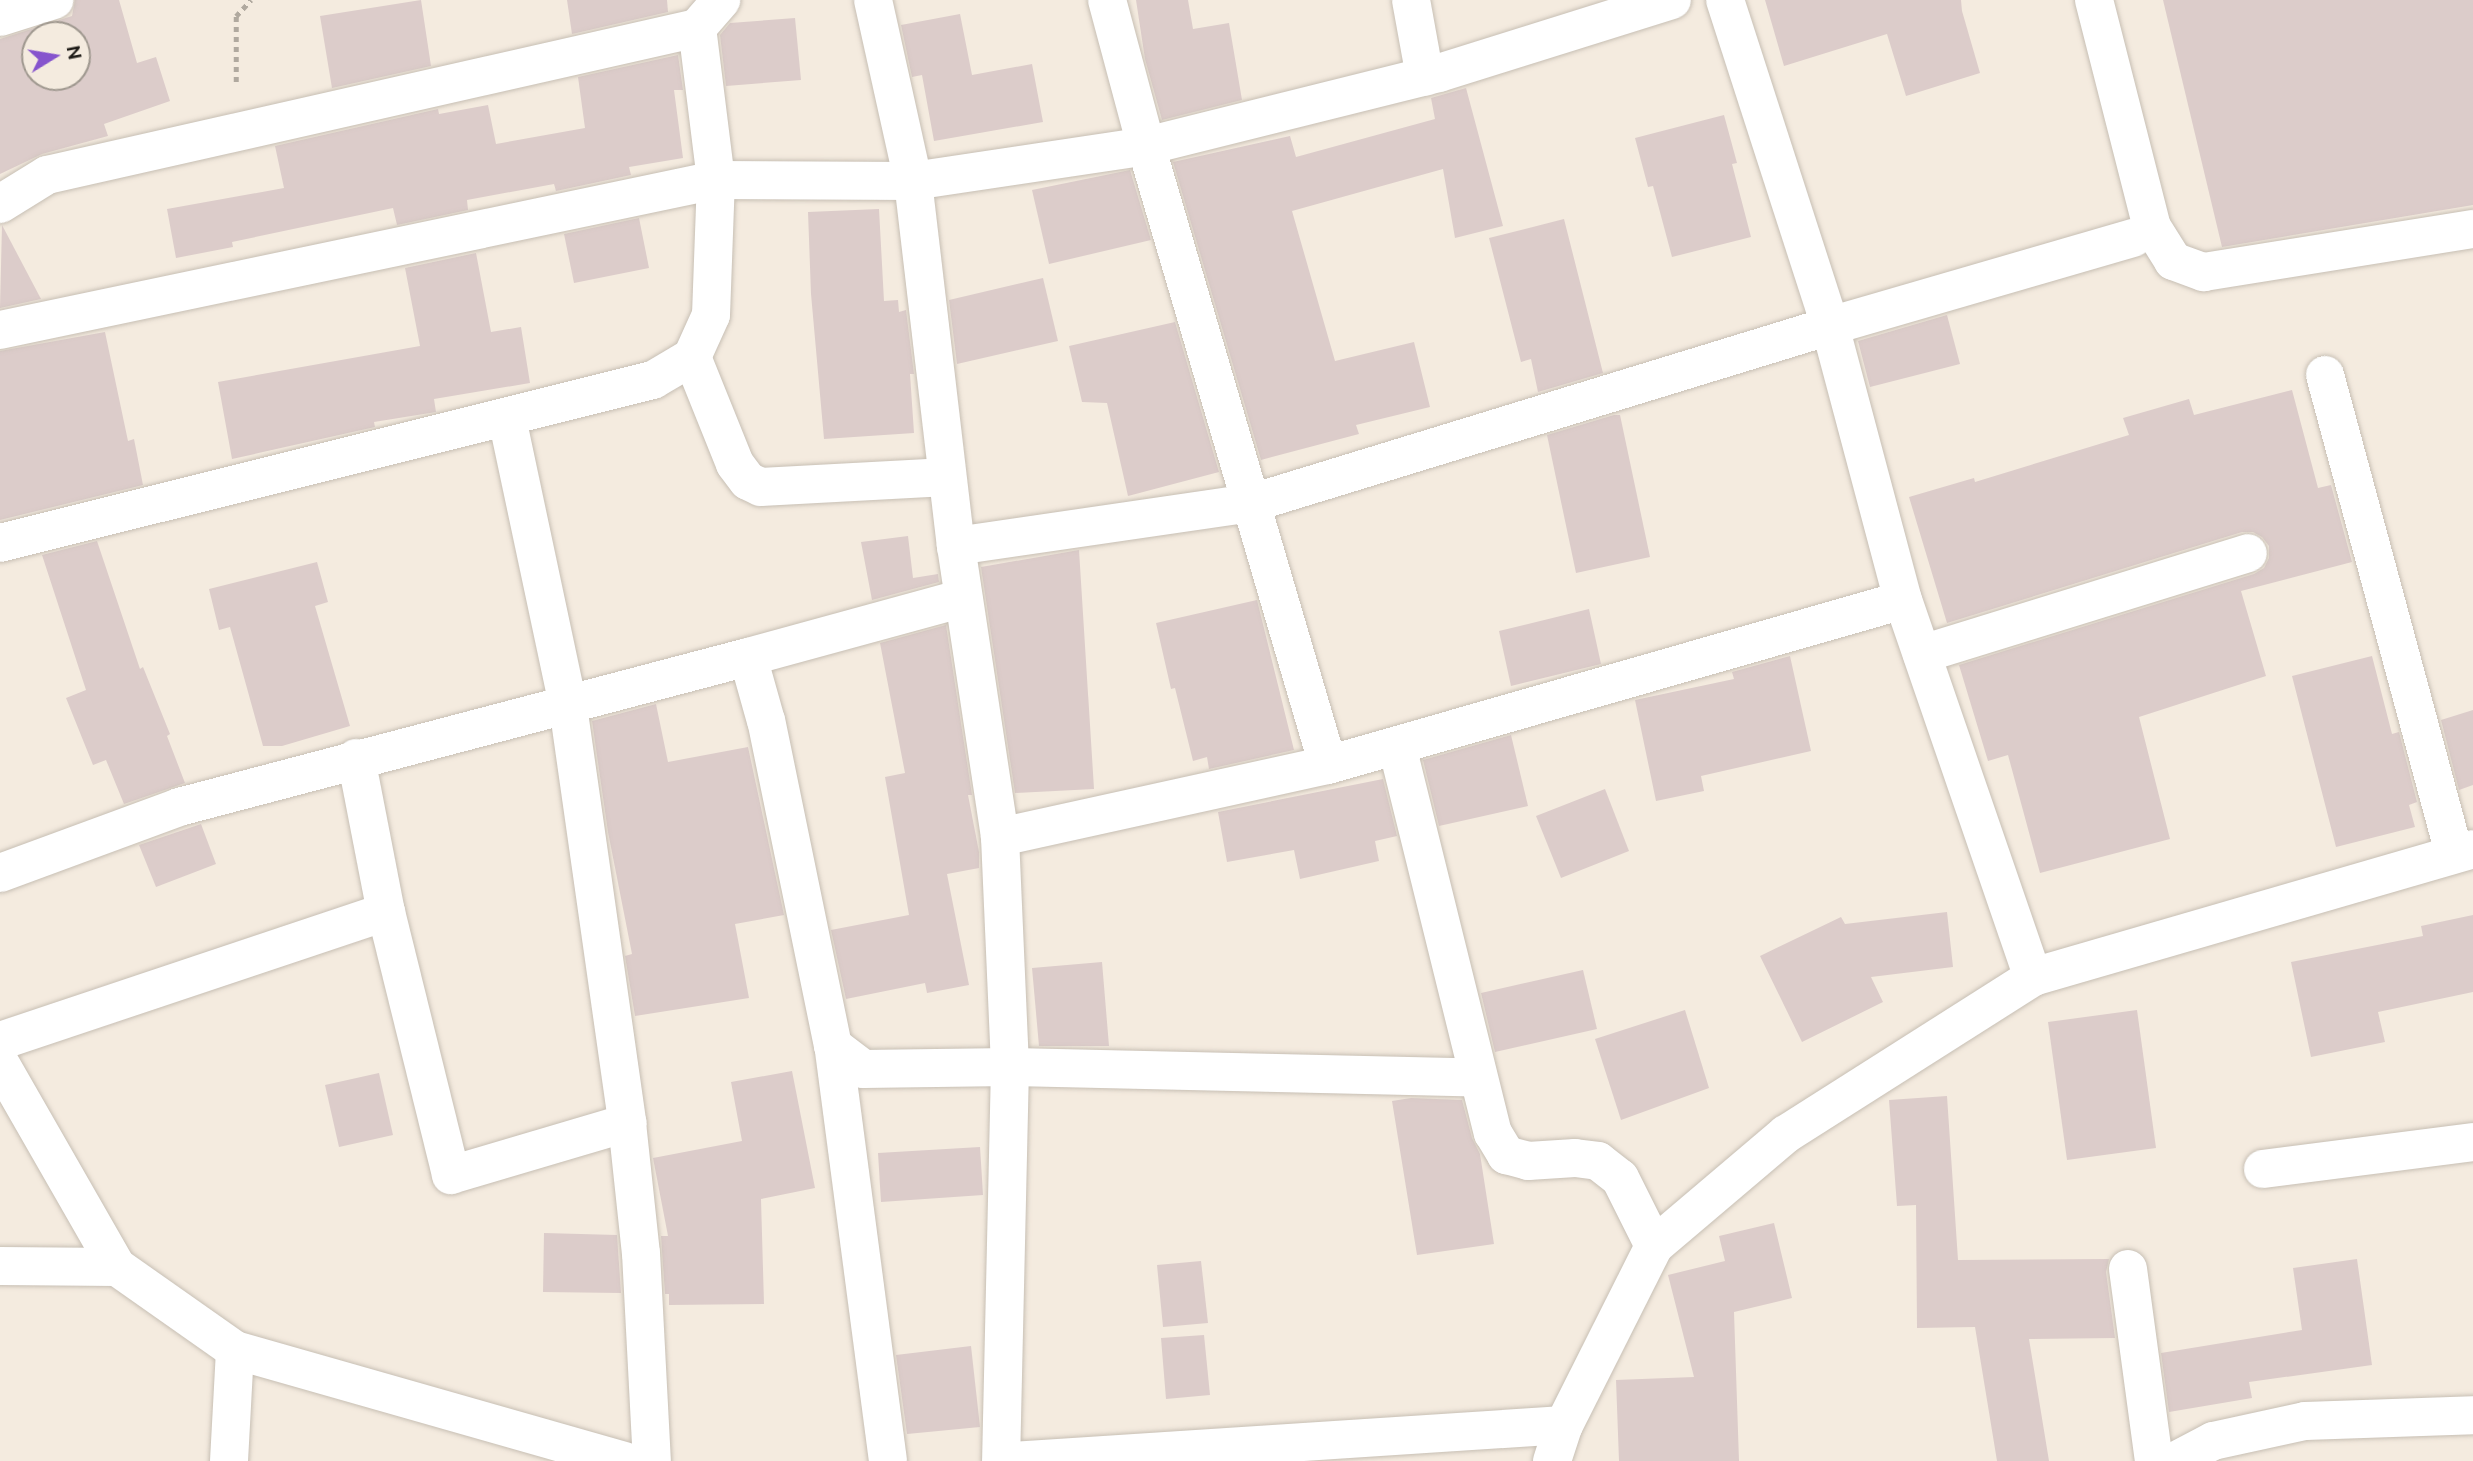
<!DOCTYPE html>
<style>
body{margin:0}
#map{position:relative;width:2473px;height:1461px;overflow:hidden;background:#f4ebdf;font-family:Ubuntu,sans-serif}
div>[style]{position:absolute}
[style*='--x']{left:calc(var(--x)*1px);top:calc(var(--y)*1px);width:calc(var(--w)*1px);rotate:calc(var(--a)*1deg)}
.building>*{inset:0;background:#dcccca}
.path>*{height:4.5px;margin-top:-2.25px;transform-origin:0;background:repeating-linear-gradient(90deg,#b0a99f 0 5px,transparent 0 10px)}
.roads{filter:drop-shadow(0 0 2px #c7bfb4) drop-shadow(0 0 2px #c7bfb4)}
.minor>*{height:38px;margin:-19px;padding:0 19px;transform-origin:19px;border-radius:19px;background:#fff}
.tertiary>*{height:38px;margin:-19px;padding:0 19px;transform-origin:19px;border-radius:19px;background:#fff}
span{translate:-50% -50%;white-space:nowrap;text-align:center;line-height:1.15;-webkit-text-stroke:6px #f4ebdf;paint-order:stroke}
.north{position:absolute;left:21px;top:21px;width:70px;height:70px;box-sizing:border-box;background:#f4ebdf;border:2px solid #9f988f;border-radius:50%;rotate:79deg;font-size:19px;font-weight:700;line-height:28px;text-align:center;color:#1f1c18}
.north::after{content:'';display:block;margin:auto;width:24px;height:32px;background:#8654cd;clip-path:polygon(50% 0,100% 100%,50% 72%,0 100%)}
</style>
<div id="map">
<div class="building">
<i style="clip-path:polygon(evenodd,75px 0,119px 0,137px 63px,156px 57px,170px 101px,104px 124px,108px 136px,42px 154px,0 174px,0 39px,72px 16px,75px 0,35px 35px,77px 35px,77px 77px,35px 77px,35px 35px)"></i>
<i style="clip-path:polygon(421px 0,431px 66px,332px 88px,320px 16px)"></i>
<i style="clip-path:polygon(567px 0,667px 0,668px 12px,572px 34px)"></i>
<i style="clip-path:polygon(1136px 0,1188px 0,1193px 29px,1229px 23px,1242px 100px,1162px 120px,1145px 59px)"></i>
<i style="clip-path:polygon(1765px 0,1961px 0,1962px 11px,1980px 73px,1906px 96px,1887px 34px,1784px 66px)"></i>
<i style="clip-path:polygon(2163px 0,2473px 0,2473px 205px,2222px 247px)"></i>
<i style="clip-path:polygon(960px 14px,972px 75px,1032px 64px,1043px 122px,934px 141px,922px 75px,912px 77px,901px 25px)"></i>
<i style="clip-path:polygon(795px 18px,801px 80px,726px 86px,720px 35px,730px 23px)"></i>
<i style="clip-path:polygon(678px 55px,683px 90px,674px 90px,683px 158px,629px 167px,631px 175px,556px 191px,554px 184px,467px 200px,468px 210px,397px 225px,393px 208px,232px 242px,233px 247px,176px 258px,167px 209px,284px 188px,275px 146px,438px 109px,439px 114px,488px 105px,496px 144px,585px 128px,578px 77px)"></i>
<i style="clip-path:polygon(1466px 88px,1503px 226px,1455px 238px,1443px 169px,1292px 211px,1335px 361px,1414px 342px,1430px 407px,1356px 425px,1359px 434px,1261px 460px,1173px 162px,1290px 136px,1296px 157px,1435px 119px,1431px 98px)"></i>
<i style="clip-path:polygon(1724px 115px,1737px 163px,1732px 164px,1751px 237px,1672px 257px,1653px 186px,1648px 187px,1635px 138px)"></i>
<i style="clip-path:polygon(1130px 170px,1151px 240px,1049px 264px,1032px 190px)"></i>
<i style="clip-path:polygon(879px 209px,884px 301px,898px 300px,899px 312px,906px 310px,914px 374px,910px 374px,914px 433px,824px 439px,811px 294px,808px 212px)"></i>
<i style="clip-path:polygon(639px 218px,649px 268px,574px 283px,564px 234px)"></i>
<i style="clip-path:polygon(1564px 219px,1603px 373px,1538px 392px,1531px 359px,1521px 362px,1489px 238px)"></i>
<i style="clip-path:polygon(2px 225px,41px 299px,0 308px)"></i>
<i style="clip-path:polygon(476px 253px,491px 332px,521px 327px,530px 383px,434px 399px,436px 412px,374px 422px,375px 427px,232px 459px,218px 382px,420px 346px,405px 268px)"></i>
<i style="clip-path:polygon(1043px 278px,1058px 341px,957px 364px,949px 300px)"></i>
<i style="clip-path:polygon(1947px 315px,1960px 364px,1870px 387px,1858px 341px)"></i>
<i style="clip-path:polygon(1175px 322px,1219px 472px,1128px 496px,1107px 403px,1082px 402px,1069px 346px)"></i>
<i style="clip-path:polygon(105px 332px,128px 441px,134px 439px,143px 485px,0 520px,0 351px)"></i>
<i style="clip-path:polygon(2292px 390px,2318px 488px,2331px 485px,2352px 562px,2241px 591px,2266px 676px,2139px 717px,2170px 839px,2040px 873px,2008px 755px,1988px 761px,1959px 665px,2254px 574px,2264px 568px,2269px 558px,2269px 546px,2262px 537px,2253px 532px,2242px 532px,1947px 623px,1909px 497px,1974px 478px,1975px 482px,2129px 435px,2123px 418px,2189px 399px,2194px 415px)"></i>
<i style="clip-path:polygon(1614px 415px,1620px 415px,1650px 557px,1576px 573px,1547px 435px)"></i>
<i style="clip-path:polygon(908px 536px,913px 578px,938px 574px,939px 582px,872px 600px,861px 542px)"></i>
<i style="clip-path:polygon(97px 541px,140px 669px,143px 667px,170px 734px,167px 736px,185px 783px,124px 804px,106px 760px,93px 765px,66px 698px,86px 690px,42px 555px)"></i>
<i style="clip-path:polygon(1079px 550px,1094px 789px,1015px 793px,981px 567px)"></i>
<i style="clip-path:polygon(317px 562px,328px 602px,315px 606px,350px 726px,282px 746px,263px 746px,230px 627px,219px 630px,209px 589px)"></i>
<i style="clip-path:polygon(1257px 600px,1294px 750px,1209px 769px,1207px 757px,1193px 761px,1175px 688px,1171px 689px,1156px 623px)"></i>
<i style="clip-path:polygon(1589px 609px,1601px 664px,1511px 686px,1499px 631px)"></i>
<i style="clip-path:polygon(946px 625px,972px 795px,968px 795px,979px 852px,979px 868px,947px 874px,969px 985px,927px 993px,925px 983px,846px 999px,831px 930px,909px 915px,885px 777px,905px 773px,880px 643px)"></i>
<i style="clip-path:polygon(1790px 656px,1811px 751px,1701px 776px,1704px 791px,1656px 801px,1635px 700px,1734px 679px,1732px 672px)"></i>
<i style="clip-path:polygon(2372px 656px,2392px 734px,2399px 732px,2417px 802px,2409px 805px,2415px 827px,2336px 847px,2292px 676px)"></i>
<i style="clip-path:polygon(656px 704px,668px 762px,748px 747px,784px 915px,735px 924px,749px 998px,635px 1016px,625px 956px,632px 954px,608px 832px,592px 721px)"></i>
<i style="clip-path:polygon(2473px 710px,2473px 785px,2459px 790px,2441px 720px)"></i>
<i style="clip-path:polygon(1511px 735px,1528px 806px,1439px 826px,1423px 760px)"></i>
<i style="clip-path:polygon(1383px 779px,1397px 836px,1375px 841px,1379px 861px,1300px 879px,1294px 850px,1227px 862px,1218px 812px)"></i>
<i style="clip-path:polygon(1605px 789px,1629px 851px,1561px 878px,1536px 816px)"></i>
<i style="clip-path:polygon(201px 824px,216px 864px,156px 887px,139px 845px)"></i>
<i style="clip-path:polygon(1947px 912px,1953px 967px,1871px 977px,1883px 1002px,1802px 1042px,1760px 956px,1841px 917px,1845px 924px)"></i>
<i style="clip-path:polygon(2473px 915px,2473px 992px,2378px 1012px,2385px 1042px,2311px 1057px,2291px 962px,2423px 936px,2421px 926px)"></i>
<i style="clip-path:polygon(1102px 962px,1109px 1046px,1039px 1046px,1032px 968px)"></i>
<i style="clip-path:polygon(1583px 970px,1597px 1029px,1495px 1052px,1481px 993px)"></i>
<i style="clip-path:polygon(1685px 1010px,1709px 1088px,1621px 1120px,1595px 1039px)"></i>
<i style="clip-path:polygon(2137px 1010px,2156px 1148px,2067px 1160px,2048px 1022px)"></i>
<i style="clip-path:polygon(792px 1071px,815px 1188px,761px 1199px,764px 1304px,669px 1305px,669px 1294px,665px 1294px,661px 1236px,668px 1236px,653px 1158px,742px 1141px,731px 1082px)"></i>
<i style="clip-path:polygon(379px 1073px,393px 1135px,339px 1147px,325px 1085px)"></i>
<i style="clip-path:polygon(1947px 1096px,1958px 1260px,2109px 1259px,2106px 1272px,2115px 1338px,2029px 1339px,2049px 1461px,1997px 1461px,1975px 1327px,1917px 1328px,1916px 1205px,1897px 1206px,1889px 1100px)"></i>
<i style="clip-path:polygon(1411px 1098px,1462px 1100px,1472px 1138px,1480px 1154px,1494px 1244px,1417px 1255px,1392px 1101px)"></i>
<i style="clip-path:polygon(980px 1147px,983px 1195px,881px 1202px,878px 1153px)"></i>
<i style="clip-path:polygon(1774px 1223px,1792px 1298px,1734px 1312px,1739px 1461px,1619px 1461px,1616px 1380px,1694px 1377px,1668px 1275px,1725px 1261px,1719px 1236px)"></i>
<i style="clip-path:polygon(544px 1233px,617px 1235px,621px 1293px,543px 1292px)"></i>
<i style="clip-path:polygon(2357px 1259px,2372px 1365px,2249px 1382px,2252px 1398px,2169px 1412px,2161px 1353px,2302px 1330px,2293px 1268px)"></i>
<i style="clip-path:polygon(1201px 1261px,1208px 1323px,1163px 1327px,1157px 1265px)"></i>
<i style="clip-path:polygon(1204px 1335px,1210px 1395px,1166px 1399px,1161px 1338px)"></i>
<i style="clip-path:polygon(971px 1346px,980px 1427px,907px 1434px,896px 1355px)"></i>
</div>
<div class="path">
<i style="--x:236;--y:82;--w:66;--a:-90"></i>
<i style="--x:236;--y:16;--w:22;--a:-47"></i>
</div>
<div class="roads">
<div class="minor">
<i style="--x:873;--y:0;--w:185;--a:77.5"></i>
<i style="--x:913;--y:181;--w:368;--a:83.3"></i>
<i style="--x:956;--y:546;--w:294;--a:81.4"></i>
<i style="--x:1000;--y:837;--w:230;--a:87.5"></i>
<i style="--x:1010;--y:1067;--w:394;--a:91.3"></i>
<i style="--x:1107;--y:0;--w:151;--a:75"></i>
<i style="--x:1146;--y:146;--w:645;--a:73.62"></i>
<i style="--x:1411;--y:0;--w:78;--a:79.7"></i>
<i style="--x:1725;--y:0;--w:342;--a:72.1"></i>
<i style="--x:1830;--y:326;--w:284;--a:75.1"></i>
<i style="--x:1903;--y:600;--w:399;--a:71"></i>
<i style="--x:2094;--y:0;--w:234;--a:75.7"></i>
<i style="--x:2152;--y:227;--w:40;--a:58"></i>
<i style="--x:2173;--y:261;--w:33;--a:20"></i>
<i style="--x:2204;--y:272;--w:272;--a:-9.1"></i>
<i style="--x:0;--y:17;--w:57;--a:-17.5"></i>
<i style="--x:0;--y:204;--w:55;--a:-31.7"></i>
<i style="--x:47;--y:175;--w:666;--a:-12.74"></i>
<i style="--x:697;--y:28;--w:37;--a:-49"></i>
<i style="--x:0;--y:330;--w:732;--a:-11.83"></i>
<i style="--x:716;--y:180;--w:197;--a:0.3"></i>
<i style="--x:913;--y:181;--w:236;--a:-8.5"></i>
<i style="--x:1146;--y:146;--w:302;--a:-14"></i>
<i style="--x:1439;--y:73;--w:244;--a:-17.4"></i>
<i style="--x:692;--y:357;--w:115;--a:68.1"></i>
<i style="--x:735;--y:464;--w:21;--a:53"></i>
<i style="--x:748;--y:481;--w:14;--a:25"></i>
<i style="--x:761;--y:487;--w:186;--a:-3.1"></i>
<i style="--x:2325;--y:375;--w:496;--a:74.9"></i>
<i style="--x:507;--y:418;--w:294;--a:78"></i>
<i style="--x:568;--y:706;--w:421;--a:81.9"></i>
<i style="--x:627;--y:1123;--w:131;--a:83.9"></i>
<i style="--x:641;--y:1253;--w:208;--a:87"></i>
<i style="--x:0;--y:543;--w:673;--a:-14.02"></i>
<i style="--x:653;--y:380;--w:45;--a:-30.5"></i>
<i style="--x:692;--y:357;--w:46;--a:-65.7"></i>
<i style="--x:711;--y:315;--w:135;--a:-87.9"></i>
<i style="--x:716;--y:180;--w:153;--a:-97.1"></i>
<i style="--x:956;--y:546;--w:299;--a:-8.3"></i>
<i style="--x:1252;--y:503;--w:604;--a:-17.03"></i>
<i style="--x:1830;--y:326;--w:316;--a:-16.2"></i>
<i style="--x:1922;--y:654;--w:341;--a:-17.2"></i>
<i style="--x:1397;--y:746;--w:399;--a:76.1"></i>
<i style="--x:1493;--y:1133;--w:26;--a:59"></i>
<i style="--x:1506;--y:1155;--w:23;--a:15"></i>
<i style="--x:1528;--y:1161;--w:47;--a:-3.7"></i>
<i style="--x:1575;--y:1158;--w:23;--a:7"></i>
<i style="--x:1598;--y:1161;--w:28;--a:38"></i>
<i style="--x:1620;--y:1178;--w:76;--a:63.4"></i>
<i style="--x:356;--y:758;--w:157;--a:79"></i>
<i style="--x:386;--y:912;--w:271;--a:76.1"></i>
<i style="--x:451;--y:1175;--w:184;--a:-16.5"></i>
<i style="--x:1000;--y:837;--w:336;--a:-12.4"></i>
<i style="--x:1328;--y:765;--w:598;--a:-16.01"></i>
<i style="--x:0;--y:873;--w:191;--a:-20.2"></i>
<i style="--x:179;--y:807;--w:588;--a:-14.77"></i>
<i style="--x:0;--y:1041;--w:407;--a:-18.5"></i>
<i style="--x:833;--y:1046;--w:38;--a:37"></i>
<i style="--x:863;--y:1069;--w:147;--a:-0.8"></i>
<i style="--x:1010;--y:1067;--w:468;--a:1.3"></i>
<i style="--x:0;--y:1063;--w:235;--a:60.2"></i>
<i style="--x:2263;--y:1169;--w:212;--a:-7.3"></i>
<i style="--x:0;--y:1266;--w:117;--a:0.5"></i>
<i style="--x:117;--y:1267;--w:144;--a:35.1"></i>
<i style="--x:235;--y:1350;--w:405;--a:15.9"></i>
<i style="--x:2128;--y:1269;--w:194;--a:82.3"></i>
<i style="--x:229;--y:1461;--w:111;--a:-86.9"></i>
<i style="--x:888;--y:1461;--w:419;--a:-97.5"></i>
<i style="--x:833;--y:1046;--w:332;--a:-101.6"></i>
<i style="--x:766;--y:721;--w:66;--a:-105.7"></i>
<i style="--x:748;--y:657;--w:223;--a:-15.3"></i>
<i style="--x:1012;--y:1461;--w:553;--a:-3.73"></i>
<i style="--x:2175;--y:1461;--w:43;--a:-27.8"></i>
<i style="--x:2213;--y:1441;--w:94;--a:-12.3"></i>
<i style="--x:2305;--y:1421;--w:168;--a:-2"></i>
</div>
<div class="tertiary">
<i style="--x:1552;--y:1461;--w:38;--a:-72"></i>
<i style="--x:1564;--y:1425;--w:200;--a:-63.3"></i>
<i style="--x:1654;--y:1246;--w:173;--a:-40.3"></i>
<i style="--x:1786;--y:1134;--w:293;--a:-32.4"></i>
<i style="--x:2033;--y:977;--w:458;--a:-16.2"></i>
</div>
</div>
<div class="north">N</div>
</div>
